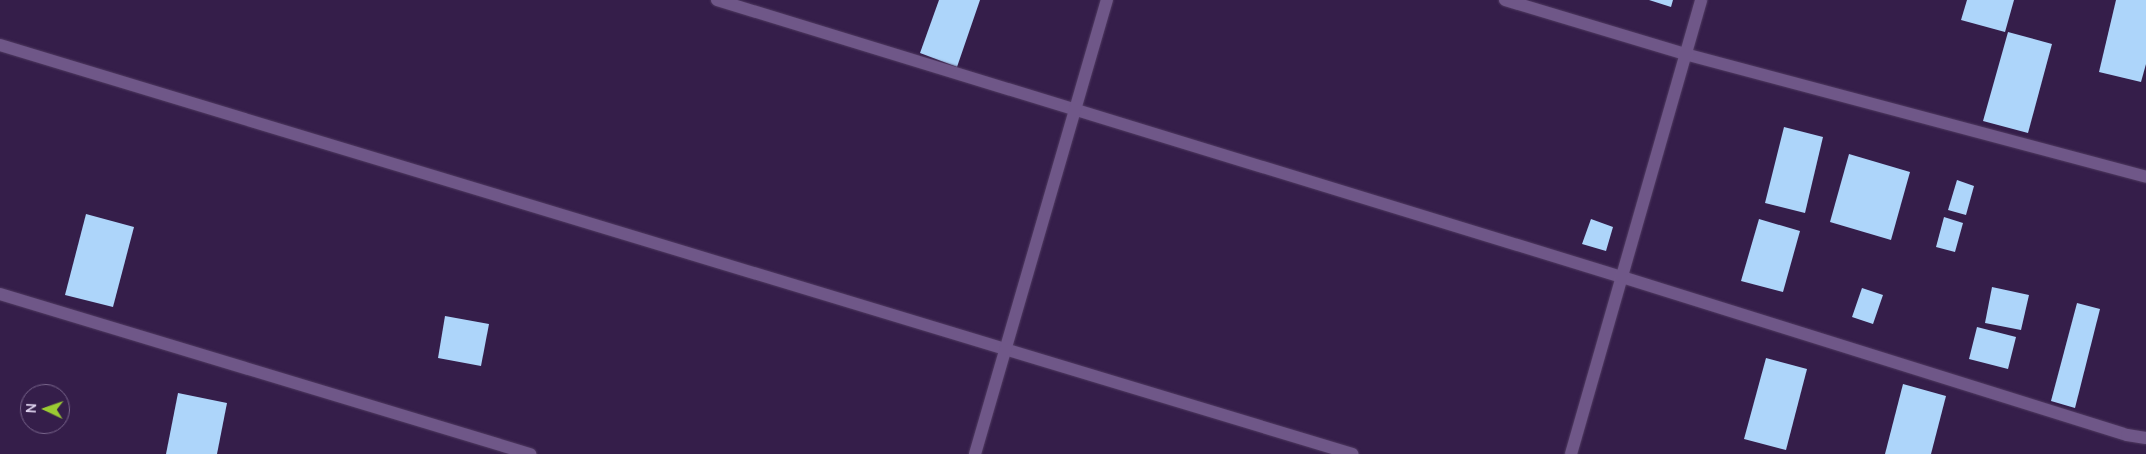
<!DOCTYPE html>
<style>
body{margin:0}
#map{position:relative;width:2146px;height:454px;overflow:hidden;background:#351e4a;font-family:Manrope,sans-serif}
div>[style]{position:absolute}
[style*='--x']{left:calc(var(--x)*1px);top:calc(var(--y)*1px);width:calc(var(--w)*1px);rotate:calc(var(--a)*1deg)}
.building>*{inset:0;background:#add5fa}
.roads{filter:drop-shadow(0 0 1px #4f3a60) drop-shadow(0 0 1px #4f3a60)}
.minor>*{height:12px;margin:-6px;padding:0 6px;transform-origin:6px;border-radius:6px;background:#6f5788}
span{translate:-50% -50%;white-space:nowrap;text-align:center;line-height:1.15;-webkit-text-stroke:5px #351e4a;paint-order:stroke}
.north{position:absolute;left:20px;top:384px;width:50px;height:50px;box-sizing:border-box;background:#351e4a;border:1px solid #78658b;border-radius:50%;rotate:273deg;font-size:14px;font-weight:700;line-height:20px;text-align:center;color:#dcd0ec}
.north::after{content:'';display:block;margin:auto;width:18px;height:22px;background:#9bcb33;clip-path:polygon(50% 0,100% 100%,50% 72%,0 100%)}
</style>
<div id="map">
<div class="building">
<i style="clip-path:polygon(939px 0,980px 0,957px 67px,920px 53px)"></i>
<i style="clip-path:polygon(1649px 0,1673px 0,1671px 7px)"></i>
<i style="clip-path:polygon(1967px 0,2014px 0,2005px 32px,1961px 20px)"></i>
<i style="clip-path:polygon(2116px 0,2146px 0,2146px 64px,2141px 82px,2099px 72px)"></i>
<i style="clip-path:polygon(2008px 32px,2052px 44px,2028px 133px,1983px 121px)"></i>
<i style="clip-path:polygon(1784px 127px,1823px 137px,1805px 213px,1765px 203px)"></i>
<i style="clip-path:polygon(1849px 154px,1910px 172px,1891px 240px,1830px 222px)"></i>
<i style="clip-path:polygon(1957px 180px,1974px 186px,1966px 215px,1948px 210px)"></i>
<i style="clip-path:polygon(86px 214px,134px 227px,113px 307px,65px 295px)"></i>
<i style="clip-path:polygon(1944px 217px,1963px 223px,1955px 252px,1936px 247px)"></i>
<i style="clip-path:polygon(1591px 219px,1613px 227px,1606px 251px,1582px 244px)"></i>
<i style="clip-path:polygon(1759px 219px,1800px 231px,1783px 292px,1741px 281px)"></i>
<i style="clip-path:polygon(1992px 287px,2029px 295px,2021px 330px,1985px 323px)"></i>
<i style="clip-path:polygon(1862px 288px,1883px 295px,1873px 324px,1852px 317px)"></i>
<i style="clip-path:polygon(2077px 303px,2100px 309px,2075px 408px,2051px 401px)"></i>
<i style="clip-path:polygon(445px 316px,489px 324px,481px 366px,438px 358px)"></i>
<i style="clip-path:polygon(1977px 327px,2016px 337px,2008px 369px,1969px 359px)"></i>
<i style="clip-path:polygon(1766px 358px,1807px 369px,1786px 450px,1744px 439px)"></i>
<i style="clip-path:polygon(1903px 384px,1946px 396px,1931px 454px,1885px 454px)"></i>
<i style="clip-path:polygon(178px 393px,227px 403px,217px 454px,166px 454px)"></i>
</div>
<div class="roads">
<div class="minor">
<i style="--x:717;--y:0;--w:946;--a:17.02"></i>
<i style="--x:1622;--y:277;--w:529;--a:17.37"></i>
<i style="--x:2127;--y:435;--w:19;--a:9"></i>
<i style="--x:1505;--y:0;--w:188;--a:16.7"></i>
<i style="--x:1685;--y:54;--w:477;--a:14.9"></i>
<i style="--x:0;--y:45;--w:1413;--a:16.83"></i>
<i style="--x:0;--y:294;--w:554;--a:16.8"></i>
<i style="--x:975;--y:454;--w:473;--a:-73.8"></i>
<i style="--x:1571;--y:454;--w:472;--a:-74"></i>
</div>
</div>
<div class="north">N</div>
</div>
